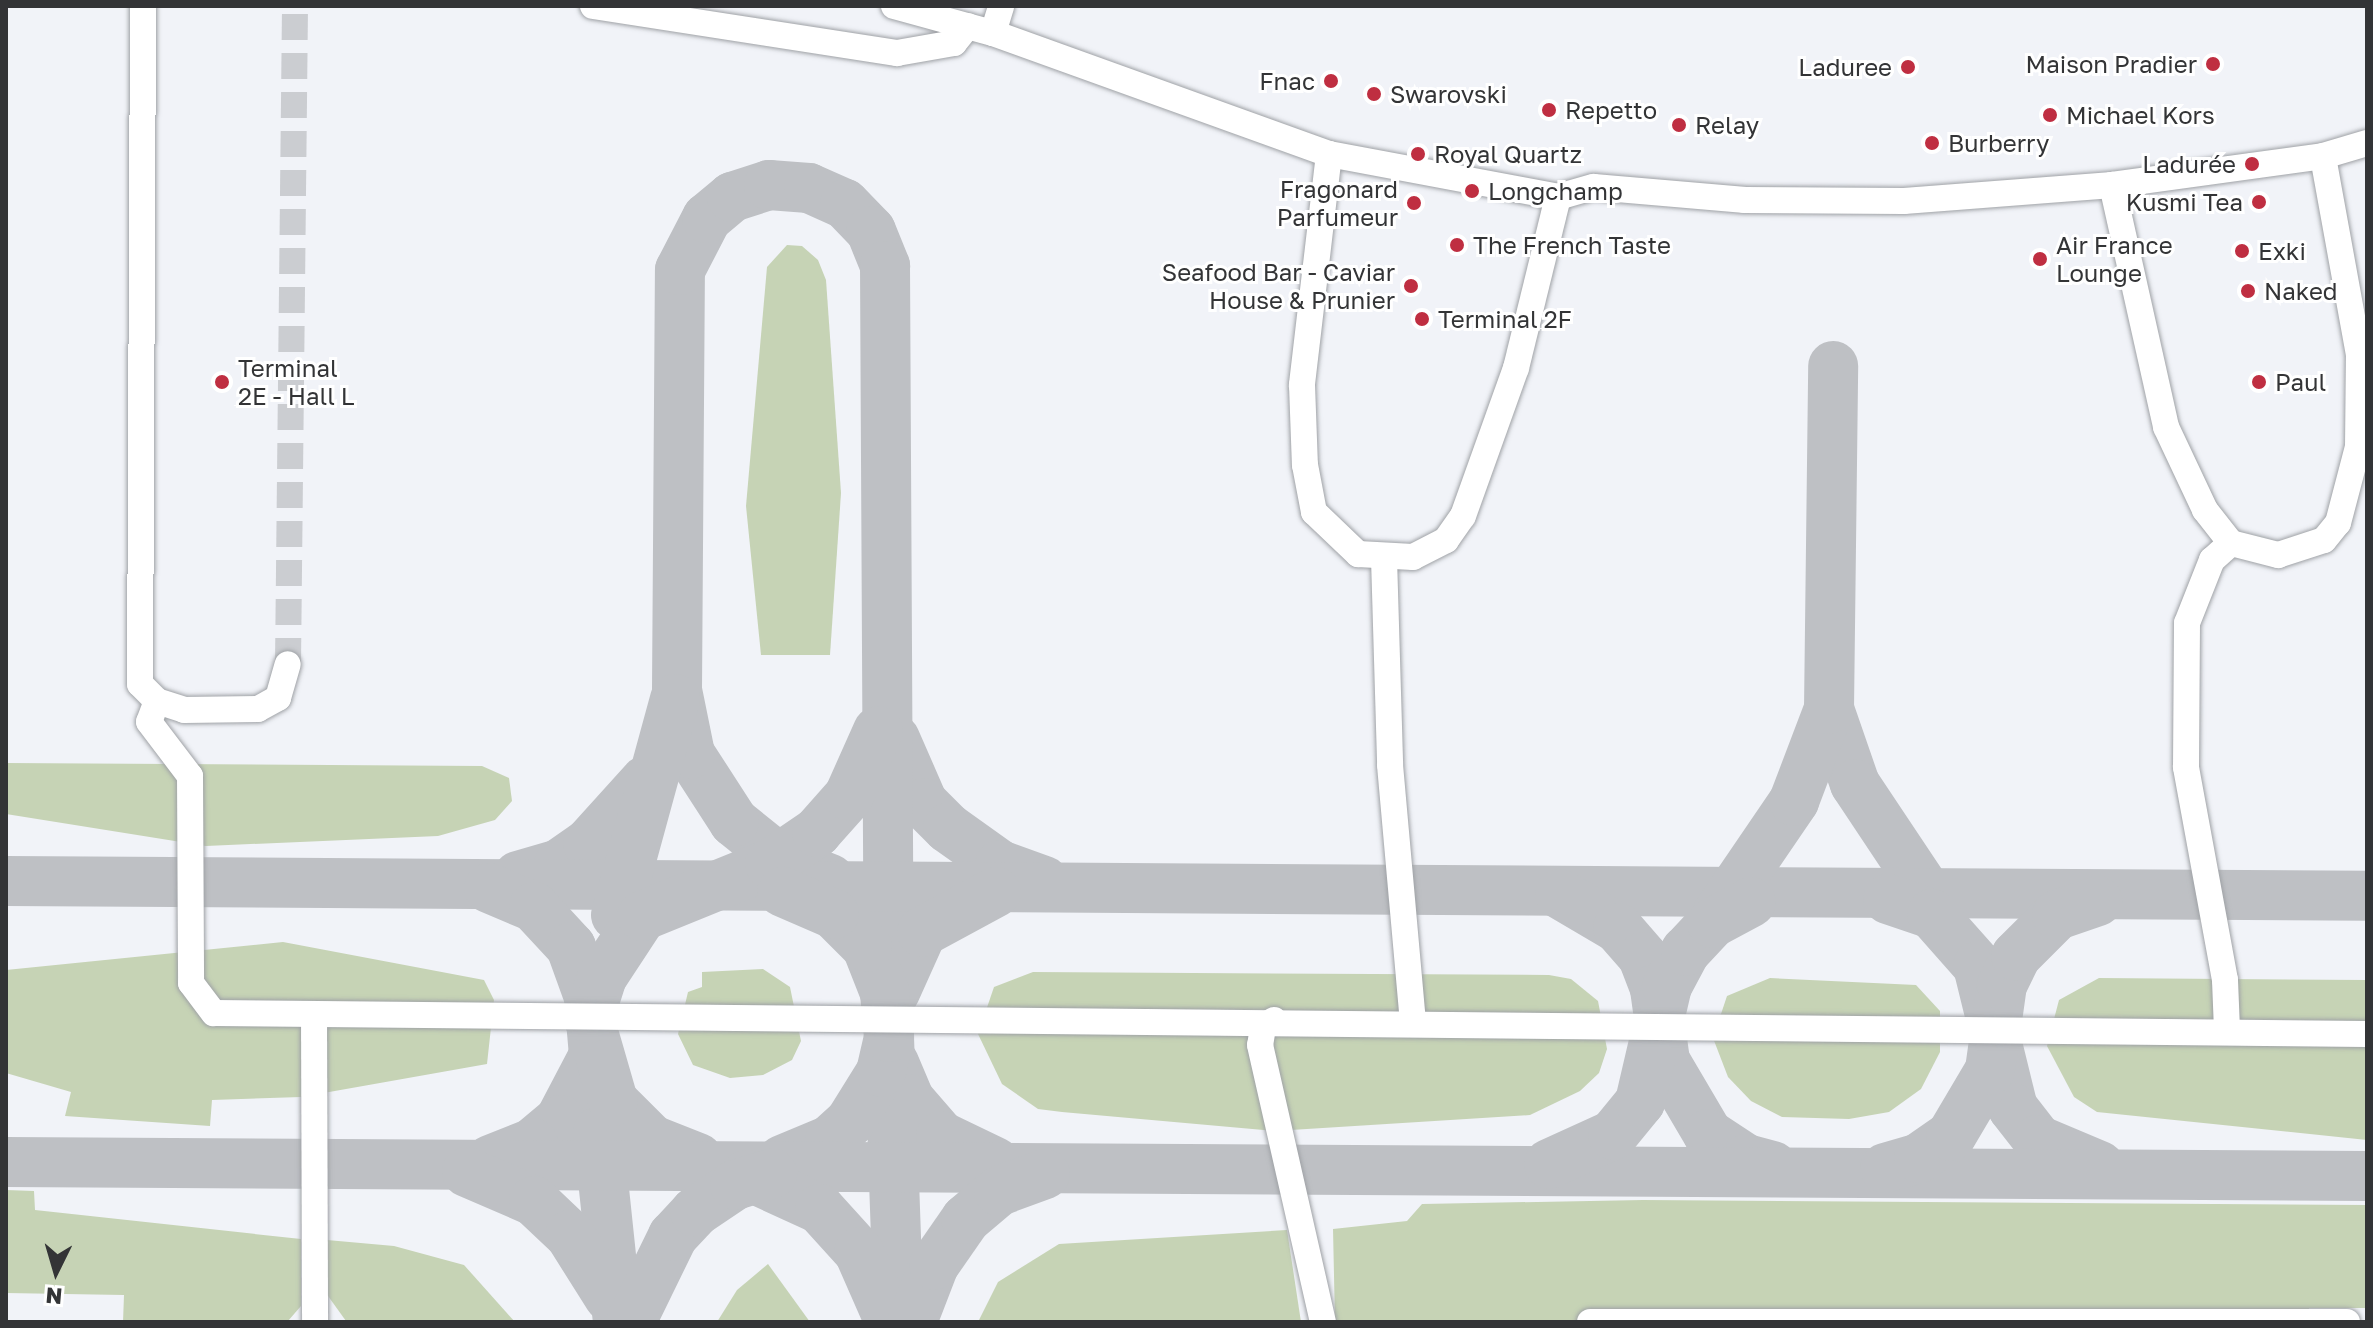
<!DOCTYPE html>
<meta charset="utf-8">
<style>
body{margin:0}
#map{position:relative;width:2373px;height:1328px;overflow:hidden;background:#f1f3f8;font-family:"Golos Text",sans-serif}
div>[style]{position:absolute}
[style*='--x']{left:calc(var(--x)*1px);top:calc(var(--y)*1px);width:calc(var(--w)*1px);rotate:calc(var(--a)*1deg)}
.green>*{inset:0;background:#c6d3b5}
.taxiway>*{height:50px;margin:-25px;padding:0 25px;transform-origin:25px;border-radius:25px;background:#bec0c4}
.minor-tunnel>*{height:26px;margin-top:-13px;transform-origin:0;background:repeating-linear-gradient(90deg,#cbcdd1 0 26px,transparent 0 39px)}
.roads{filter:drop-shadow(0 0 2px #9fa2a6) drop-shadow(0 0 2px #9fa2a6)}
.minor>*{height:26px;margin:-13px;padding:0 13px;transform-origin:13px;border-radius:13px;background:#fff}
.dots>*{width:22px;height:22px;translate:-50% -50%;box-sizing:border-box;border:4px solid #fff;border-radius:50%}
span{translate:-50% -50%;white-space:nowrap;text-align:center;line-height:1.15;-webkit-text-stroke:6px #fff;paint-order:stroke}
.poi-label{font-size:24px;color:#333436}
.right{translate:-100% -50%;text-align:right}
.left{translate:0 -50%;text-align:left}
.frame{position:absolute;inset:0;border:8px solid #333436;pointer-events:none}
.north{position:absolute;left:16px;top:1232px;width:80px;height:80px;-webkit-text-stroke:6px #fff;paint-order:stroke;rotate:185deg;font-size:22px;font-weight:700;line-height:32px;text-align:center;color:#333436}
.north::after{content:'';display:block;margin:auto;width:28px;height:36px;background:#333436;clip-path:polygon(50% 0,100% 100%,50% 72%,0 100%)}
</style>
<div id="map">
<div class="green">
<i style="clip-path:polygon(787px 245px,802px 246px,818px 260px,826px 280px,841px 493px,830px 655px,761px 655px,746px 506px,767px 267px)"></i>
<i style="clip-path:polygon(6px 763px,482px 766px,509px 778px,512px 801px,495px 820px,438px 836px,206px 846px,6px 814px)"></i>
<i style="clip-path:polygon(283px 942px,484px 980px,494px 1000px,487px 1064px,301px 1097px,212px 1100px,210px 1126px,65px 1116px,71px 1092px,6px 1073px,6px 970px)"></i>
<i style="clip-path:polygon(763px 969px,790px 987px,801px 1041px,792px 1060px,763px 1075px,730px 1078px,693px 1065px,678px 1034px,688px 992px,702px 987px,702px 972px)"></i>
<i style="clip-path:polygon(1033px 972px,1549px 975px,1571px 979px,1598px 1001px,1607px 1049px,1599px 1073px,1580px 1091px,1530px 1115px,1275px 1131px,1062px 1112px,1038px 1109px,1002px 1084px,978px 1034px,994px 987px)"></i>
<i style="clip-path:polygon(1770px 978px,1916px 985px,1940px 1011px,1940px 1052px,1921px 1089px,1889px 1112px,1849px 1119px,1782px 1117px,1751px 1101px,1728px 1077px,1713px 1038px,1727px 996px)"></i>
<i style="clip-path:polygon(2099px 978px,2367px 980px,2367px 1140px,2097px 1112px,2074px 1097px,2047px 1046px,2059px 1000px)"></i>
<i style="clip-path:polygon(6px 1190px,34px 1191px,35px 1210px,301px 1239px,301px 1306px,288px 1321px,123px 1322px,124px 1295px,6px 1293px)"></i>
<i style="clip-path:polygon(1643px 1200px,2367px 1205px,2367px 1308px,2309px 1308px,2308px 1322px,1335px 1322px,1333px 1229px,1407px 1221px,1422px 1204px)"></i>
<i style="clip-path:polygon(1287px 1230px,1301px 1322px,978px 1322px,998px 1282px,1059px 1244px)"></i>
<i style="clip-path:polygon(327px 1240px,394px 1246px,464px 1265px,515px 1322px,346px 1321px,328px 1296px)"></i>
<i style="clip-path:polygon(768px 1264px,810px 1322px,717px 1322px,737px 1290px)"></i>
</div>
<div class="taxiway">
<i style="--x:1829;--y:709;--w:79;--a:70.9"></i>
<i style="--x:1855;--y:784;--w:159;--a:56.3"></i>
<i style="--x:895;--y:739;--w:70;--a:66.4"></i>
<i style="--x:923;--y:803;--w:35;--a:45"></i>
<i style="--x:948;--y:828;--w:64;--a:35.4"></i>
<i style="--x:1000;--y:865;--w:47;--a:20"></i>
<i style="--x:518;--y:876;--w:43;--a:-16.3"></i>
<i style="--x:559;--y:864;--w:35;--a:-35"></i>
<i style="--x:588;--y:844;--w:85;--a:-47.9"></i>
<i style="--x:830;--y:879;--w:54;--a:-158.2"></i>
<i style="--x:780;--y:859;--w:59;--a:-141.2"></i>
<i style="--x:734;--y:822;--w:81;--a:-122.9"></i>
<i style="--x:690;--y:754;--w:65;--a:-101.5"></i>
<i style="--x:677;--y:690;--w:420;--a:-89.6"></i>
<i style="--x:680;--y:270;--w:59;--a:-62.6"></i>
<i style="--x:707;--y:218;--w:33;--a:-40"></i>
<i style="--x:732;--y:197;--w:39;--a:-18"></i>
<i style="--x:769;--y:185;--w:40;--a:4.3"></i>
<i style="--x:809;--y:188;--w:39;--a:24"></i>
<i style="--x:845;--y:204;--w:37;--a:46"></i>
<i style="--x:871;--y:231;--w:38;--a:68"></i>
<i style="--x:885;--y:266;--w:771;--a:89.7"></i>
<i style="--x:889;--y:1037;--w:285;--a:88"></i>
<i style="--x:6;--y:881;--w:2361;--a:0.36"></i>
<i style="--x:489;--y:888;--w:49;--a:22.9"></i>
<i style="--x:534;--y:907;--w:54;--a:47.2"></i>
<i style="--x:571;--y:947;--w:53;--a:70.2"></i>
<i style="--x:589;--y:997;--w:58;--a:85.1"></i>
<i style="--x:594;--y:1055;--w:73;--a:117.6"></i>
<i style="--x:560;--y:1120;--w:35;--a:140"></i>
<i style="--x:533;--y:1143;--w:46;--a:158.4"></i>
<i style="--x:1560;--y:894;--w:67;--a:30.4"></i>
<i style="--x:1618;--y:928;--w:38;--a:49"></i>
<i style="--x:1643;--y:957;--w:34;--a:69"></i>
<i style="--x:1655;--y:989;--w:73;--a:82.1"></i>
<i style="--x:1665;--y:1061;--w:85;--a:59.5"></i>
<i style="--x:1708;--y:1134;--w:45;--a:33.3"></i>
<i style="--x:1746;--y:1159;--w:28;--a:15"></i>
<i style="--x:1888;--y:899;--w:46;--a:18.8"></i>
<i style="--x:1932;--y:914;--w:69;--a:48.5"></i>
<i style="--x:1978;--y:966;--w:146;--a:76.2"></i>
<i style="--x:2013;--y:1108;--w:41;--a:52"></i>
<i style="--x:2038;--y:1140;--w:67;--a:22.8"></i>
<i style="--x:1717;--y:914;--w:137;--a:-55.7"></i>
<i style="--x:1794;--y:801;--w:98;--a:-69.2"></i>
<i style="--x:1829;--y:709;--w:343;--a:-89.3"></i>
<i style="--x:616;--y:915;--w:224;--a:-74.7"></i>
<i style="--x:895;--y:992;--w:66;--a:-65.8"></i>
<i style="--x:922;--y:932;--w:84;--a:-28.4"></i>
<i style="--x:894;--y:1063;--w:39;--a:67"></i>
<i style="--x:909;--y:1099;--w:49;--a:49.1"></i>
<i style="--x:941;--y:1136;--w:60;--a:25.7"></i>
<i style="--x:598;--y:1132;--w:191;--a:84"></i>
<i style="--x:698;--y:1158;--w:49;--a:-158.6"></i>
<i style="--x:652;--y:1140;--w:55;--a:-135"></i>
<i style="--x:613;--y:1101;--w:86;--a:-106.1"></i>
<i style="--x:589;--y:1018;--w:43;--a:-72.4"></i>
<i style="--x:602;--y:977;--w:73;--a:-56.7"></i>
<i style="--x:642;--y:916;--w:138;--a:-22.1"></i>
<i style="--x:770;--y:864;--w:57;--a:-34.2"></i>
<i style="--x:817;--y:832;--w:48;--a:-48.4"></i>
<i style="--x:849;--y:796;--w:71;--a:-66"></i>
<i style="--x:782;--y:1160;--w:52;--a:-22.6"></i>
<i style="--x:830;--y:1140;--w:27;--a:-42"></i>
<i style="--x:850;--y:1122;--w:59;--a:-58.2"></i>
<i style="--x:881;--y:1072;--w:36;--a:-77"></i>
<i style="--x:889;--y:1037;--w:44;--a:-95.2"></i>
<i style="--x:885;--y:993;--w:49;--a:-111.4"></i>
<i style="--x:867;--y:947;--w:47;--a:-135"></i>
<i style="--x:834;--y:914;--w:56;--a:-156.7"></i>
<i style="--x:6;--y:1162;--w:2361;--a:0.34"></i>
<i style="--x:1549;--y:1164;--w:70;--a:-24.4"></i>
<i style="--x:1613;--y:1135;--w:43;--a:-50.7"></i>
<i style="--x:1640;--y:1102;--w:119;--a:-76.9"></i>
<i style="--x:1667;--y:986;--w:40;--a:-62"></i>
<i style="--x:1686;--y:951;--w:38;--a:-47"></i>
<i style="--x:1712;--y:923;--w:44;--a:-28.3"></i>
<i style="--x:1885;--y:1168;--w:35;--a:-16"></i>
<i style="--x:1919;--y:1158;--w:39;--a:-35"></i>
<i style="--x:1951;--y:1136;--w:77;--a:-59.4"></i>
<i style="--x:1990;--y:1070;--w:86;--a:-82"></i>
<i style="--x:2002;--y:985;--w:32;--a:-64"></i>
<i style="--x:2016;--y:956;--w:58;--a:-45"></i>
<i style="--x:2057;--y:915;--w:43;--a:-18.9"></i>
<i style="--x:467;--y:1172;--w:73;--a:23.4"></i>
<i style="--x:534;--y:1201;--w:50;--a:43.4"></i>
<i style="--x:570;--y:1235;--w:73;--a:57.8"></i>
<i style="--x:746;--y:1175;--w:81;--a:24.7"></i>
<i style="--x:820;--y:1209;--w:58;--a:47.8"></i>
<i style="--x:859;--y:1252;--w:72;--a:66.3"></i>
<i style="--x:631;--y:1322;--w:96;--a:-64"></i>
<i style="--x:673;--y:1236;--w:33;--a:-47"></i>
<i style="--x:695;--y:1212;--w:48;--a:-34"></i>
<i style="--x:735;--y:1185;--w:39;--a:-17"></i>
<i style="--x:912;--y:1322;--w:61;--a:-68.9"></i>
<i style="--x:934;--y:1265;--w:56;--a:-55.2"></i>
<i style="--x:966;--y:1219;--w:43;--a:-40.3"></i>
<i style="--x:999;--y:1191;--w:49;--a:-20.3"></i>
</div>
<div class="minor-tunnel">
<i style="--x:288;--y:664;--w:658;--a:-89.39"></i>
</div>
<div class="roads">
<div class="minor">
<i style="--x:143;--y:6;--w:678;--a:90.25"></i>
<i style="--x:140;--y:684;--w:24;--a:45"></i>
<i style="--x:157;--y:701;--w:28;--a:18"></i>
<i style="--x:184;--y:710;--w:74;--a:-0.8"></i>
<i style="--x:258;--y:709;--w:23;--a:-29"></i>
<i style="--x:278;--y:698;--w:35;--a:-74"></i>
<i style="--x:593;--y:6;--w:308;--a:8.8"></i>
<i style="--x:897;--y:53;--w:58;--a:-10"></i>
<i style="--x:954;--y:43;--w:22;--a:-51"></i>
<i style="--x:894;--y:6;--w:103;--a:15.3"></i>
<i style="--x:993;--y:33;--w:357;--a:19.8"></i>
<i style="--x:1329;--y:154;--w:233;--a:10.6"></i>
<i style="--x:1558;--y:197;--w:37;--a:-16"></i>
<i style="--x:1594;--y:187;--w:152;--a:4.9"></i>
<i style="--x:1745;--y:200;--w:159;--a:0.4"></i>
<i style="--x:1904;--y:201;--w:209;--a:-4.4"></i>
<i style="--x:2112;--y:185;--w:213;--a:-7.8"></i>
<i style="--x:2323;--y:156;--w:46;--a:-16.5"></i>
<i style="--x:993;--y:33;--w:28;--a:-73"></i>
<i style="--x:1329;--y:154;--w:233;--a:96.7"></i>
<i style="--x:1302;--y:385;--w:80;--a:87.9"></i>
<i style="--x:1305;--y:465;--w:48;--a:79.2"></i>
<i style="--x:1314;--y:512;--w:61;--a:43.7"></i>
<i style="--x:1358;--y:554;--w:55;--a:3.1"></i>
<i style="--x:1413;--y:557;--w:37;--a:-27"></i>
<i style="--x:1446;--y:540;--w:29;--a:-55"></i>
<i style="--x:1463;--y:516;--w:157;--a:-70.3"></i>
<i style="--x:1516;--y:368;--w:176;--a:-76.2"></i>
<i style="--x:2112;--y:185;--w:248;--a:77.4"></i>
<i style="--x:2166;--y:427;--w:92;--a:64.8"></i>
<i style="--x:2205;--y:510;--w:42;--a:51.8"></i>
<i style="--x:2231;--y:543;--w:49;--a:14.3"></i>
<i style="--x:2278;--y:555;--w:48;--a:-18.1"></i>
<i style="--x:2324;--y:540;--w:22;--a:-51"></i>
<i style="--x:2338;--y:523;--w:79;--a:-75.3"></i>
<i style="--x:2358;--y:447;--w:92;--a:-89.4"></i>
<i style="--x:2359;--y:355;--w:202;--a:-100.3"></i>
<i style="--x:1384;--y:558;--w:207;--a:88.3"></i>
<i style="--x:1390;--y:765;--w:257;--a:84.9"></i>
<i style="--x:157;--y:701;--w:22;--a:111"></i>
<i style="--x:149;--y:722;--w:68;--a:52.8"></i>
<i style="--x:190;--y:776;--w:207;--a:89.7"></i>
<i style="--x:191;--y:983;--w:38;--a:53"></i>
<i style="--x:214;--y:1013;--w:2153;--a:0.56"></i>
<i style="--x:314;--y:1014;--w:308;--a:89.8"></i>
<i style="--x:1274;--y:1020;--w:13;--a:148"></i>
<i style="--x:1263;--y:1027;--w:18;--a:99"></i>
<i style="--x:1260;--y:1045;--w:284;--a:77.2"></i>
<i style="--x:2227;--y:1030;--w:50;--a:-92.3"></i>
<i style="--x:2225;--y:980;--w:217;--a:-100.4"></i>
<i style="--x:2186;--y:767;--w:144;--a:-89.6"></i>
<i style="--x:2187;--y:623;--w:68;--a:-68.4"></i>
<i style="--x:2212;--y:560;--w:25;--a:-42"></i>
<i style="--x:1590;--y:1322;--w:757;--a:0"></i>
</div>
</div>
<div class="dots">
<i style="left:2213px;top:64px;background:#bf2e41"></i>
<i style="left:1908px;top:67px;background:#bf2e41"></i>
<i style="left:1331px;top:81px;background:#bf2e41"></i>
<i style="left:1374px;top:94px;background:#bf2e41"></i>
<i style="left:1549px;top:110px;background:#bf2e41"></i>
<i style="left:2050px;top:115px;background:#bf2e41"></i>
<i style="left:1679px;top:125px;background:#bf2e41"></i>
<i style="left:1932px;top:143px;background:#bf2e41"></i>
<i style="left:1418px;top:154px;background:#bf2e41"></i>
<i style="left:2252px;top:164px;background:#bf2e41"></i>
<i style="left:1472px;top:191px;background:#bf2e41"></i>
<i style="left:2259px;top:202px;background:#bf2e41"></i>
<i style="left:1414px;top:203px;background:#bf2e41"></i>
<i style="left:1457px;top:245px;background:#bf2e41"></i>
<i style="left:2242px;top:251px;background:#bf2e41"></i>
<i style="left:2040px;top:259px;background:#bf2e41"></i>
<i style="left:1411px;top:286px;background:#bf2e41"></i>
<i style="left:2248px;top:291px;background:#bf2e41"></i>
<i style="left:1422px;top:319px;background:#bf2e41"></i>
<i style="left:222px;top:382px;background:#bf2e41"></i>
<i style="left:2259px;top:382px;background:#bf2e41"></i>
</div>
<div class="poi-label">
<span class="right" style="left:2197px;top:64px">Maison Pradier</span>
<span class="right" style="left:1892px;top:67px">Laduree</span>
<span class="right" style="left:1315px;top:81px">Fnac</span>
<span class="left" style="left:1390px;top:94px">Swarovski</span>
<span class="left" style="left:1565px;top:110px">Repetto</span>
<span class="left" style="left:2066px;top:115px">Michael Kors</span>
<span class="left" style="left:1695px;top:125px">Relay</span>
<span class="left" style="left:1948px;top:143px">Burberry</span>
<span class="left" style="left:1434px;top:154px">Royal Quartz</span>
<span class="right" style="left:2236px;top:164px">Ladurée</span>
<span class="right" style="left:1398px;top:203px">Fragonard<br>Parfumeur</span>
<span class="left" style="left:1488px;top:191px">Longchamp</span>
<span class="right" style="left:2243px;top:202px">Kusmi Tea</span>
<span class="left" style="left:1473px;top:245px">The French Taste</span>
<span class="left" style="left:2056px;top:259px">Air France<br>Lounge</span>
<span class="left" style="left:2258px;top:251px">Exki</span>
<span class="right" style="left:1395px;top:286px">Seafood Bar - Caviar<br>House &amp; Prunier</span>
<span class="left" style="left:2264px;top:291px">Naked</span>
<span class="left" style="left:1438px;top:319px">Terminal 2F</span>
<span class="left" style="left:238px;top:382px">Terminal<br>2E - Hall L</span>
<span class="left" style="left:2275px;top:382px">Paul</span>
</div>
<div class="frame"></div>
<div class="north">N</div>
</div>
